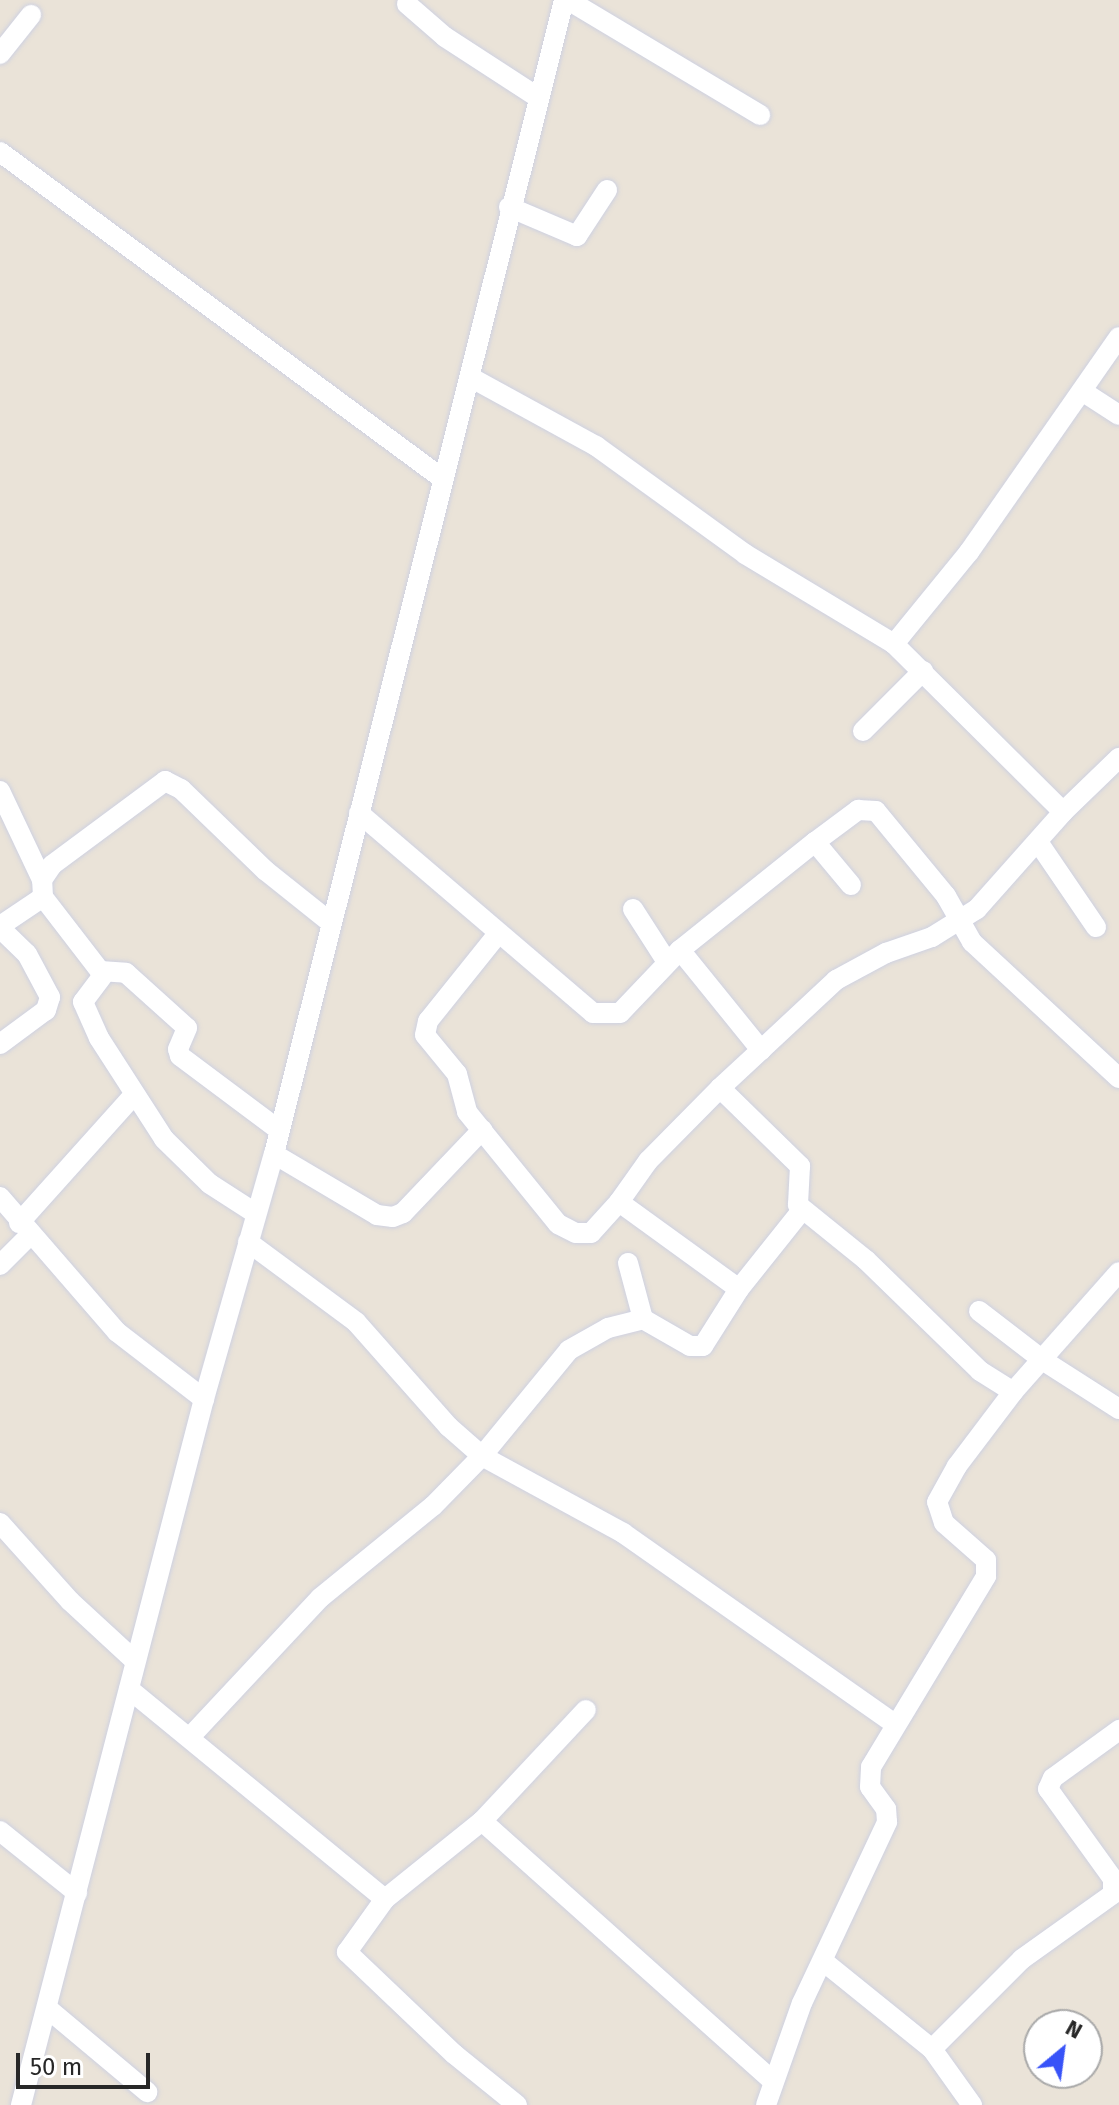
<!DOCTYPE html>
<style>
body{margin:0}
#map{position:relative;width:1119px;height:2105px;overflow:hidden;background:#eae3d8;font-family:"Fira Sans",sans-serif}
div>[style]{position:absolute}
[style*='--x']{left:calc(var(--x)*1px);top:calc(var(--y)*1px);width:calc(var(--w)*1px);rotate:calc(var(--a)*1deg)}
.roads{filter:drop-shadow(0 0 2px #ced1e1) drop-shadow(0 0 2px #ced1e1)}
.minor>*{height:20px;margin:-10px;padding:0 10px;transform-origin:10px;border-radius:10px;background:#fff}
span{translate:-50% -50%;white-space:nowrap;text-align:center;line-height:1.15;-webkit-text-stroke:6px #fff;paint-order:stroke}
.north{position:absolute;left:1023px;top:2009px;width:80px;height:80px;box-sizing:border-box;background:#fff;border:2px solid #a9a9a9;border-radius:50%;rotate:29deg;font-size:22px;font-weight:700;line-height:32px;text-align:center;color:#272727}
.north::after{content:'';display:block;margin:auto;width:28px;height:36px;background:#3853f8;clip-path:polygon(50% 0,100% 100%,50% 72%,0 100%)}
.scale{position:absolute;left:16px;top:2053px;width:134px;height:36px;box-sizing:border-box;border:4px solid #272727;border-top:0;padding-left:10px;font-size:24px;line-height:28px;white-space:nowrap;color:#272727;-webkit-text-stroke:6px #fff;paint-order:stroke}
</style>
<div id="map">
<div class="roads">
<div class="minor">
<i style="--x:568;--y:0;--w:224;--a:30.9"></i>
<i style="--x:407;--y:4;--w:50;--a:41"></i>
<i style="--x:445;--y:37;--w:112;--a:33"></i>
<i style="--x:0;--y:54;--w:50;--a:-51.5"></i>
<i style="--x:0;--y:152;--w:551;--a:36.43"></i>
<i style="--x:509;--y:207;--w:74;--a:23.1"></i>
<i style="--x:577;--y:236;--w:55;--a:-56.9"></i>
<i style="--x:470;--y:377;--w:144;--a:28.7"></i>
<i style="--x:596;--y:446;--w:184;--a:35.9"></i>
<i style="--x:745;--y:554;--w:174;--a:31.1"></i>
<i style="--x:894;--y:644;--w:238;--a:44.8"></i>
<i style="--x:1063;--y:812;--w:78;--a:-44"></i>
<i style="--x:1082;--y:391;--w:44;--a:33"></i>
<i style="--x:894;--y:644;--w:119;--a:-50.8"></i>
<i style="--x:969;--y:552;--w:262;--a:-55.1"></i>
<i style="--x:863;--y:731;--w:85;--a:-45"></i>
<i style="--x:0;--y:791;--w:98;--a:64.7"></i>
<i style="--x:359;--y:813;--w:308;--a:40.5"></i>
<i style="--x:593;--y:1013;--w:27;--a:0"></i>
<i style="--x:620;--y:1013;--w:87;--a:-46.4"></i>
<i style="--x:680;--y:950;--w:129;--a:51"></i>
<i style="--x:761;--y:1050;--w:56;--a:137.2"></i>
<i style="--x:720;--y:1088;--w:112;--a:44.3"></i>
<i style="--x:800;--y:1166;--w:39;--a:93"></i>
<i style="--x:798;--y:1205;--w:87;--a:39"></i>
<i style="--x:866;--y:1260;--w:159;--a:44.2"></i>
<i style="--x:980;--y:1371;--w:39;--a:32"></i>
<i style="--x:815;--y:842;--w:54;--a:-36.7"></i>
<i style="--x:858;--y:810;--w:18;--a:3"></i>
<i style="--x:876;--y:811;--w:110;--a:50.5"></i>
<i style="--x:946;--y:896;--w:53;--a:60.5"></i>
<i style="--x:972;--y:942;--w:200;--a:42.8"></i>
<i style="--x:1038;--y:842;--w:103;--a:55.7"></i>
<i style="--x:43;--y:897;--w:17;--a:-93"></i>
<i style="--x:42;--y:880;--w:18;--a:-56"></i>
<i style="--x:52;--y:865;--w:141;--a:-36.6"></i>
<i style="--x:165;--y:781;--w:18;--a:27"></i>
<i style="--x:181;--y:789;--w:118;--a:44"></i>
<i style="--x:266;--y:871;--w:82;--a:38.6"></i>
<i style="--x:633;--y:909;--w:63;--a:57.3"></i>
<i style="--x:0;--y:926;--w:52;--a:-34"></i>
<i style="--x:43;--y:897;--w:93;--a:52.4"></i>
<i style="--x:100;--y:971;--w:26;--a:4"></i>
<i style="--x:126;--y:973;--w:82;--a:42"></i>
<i style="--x:187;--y:1028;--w:23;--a:113"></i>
<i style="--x:178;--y:1049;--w:7;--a:74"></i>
<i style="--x:180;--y:1056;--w:124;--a:36.8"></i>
<i style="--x:0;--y:928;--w:37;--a:44"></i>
<i style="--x:27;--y:954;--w:49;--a:61.9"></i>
<i style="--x:50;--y:997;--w:14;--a:107"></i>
<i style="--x:46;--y:1010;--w:57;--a:143.5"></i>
<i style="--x:497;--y:935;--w:110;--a:128.7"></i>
<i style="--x:428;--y:1021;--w:14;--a:102"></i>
<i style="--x:425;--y:1035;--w:50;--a:50.6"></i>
<i style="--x:457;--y:1074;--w:39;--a:75"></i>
<i style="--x:467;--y:1112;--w:144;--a:50.9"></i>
<i style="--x:558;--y:1224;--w:20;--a:27"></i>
<i style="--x:576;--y:1233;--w:15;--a:0"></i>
<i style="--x:591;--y:1233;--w:42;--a:-47.9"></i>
<i style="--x:619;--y:1202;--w:148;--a:35.9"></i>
<i style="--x:739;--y:1289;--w:101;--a:-51.4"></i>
<i style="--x:680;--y:950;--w:173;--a:-38.7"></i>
<i style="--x:815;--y:842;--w:56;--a:50.1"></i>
<i style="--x:104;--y:974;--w:35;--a:127"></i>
<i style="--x:83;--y:1002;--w:39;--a:66"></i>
<i style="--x:99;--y:1038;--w:120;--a:57.2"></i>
<i style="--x:164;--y:1139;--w:64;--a:44.4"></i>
<i style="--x:210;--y:1184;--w:54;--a:32.8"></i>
<i style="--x:761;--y:1050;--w:103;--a:-43"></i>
<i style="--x:836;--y:980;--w:57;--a:-28.4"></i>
<i style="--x:886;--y:953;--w:49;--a:-19.2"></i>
<i style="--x:932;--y:937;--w:53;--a:-31.9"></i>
<i style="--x:977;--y:909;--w:130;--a:-48.4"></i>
<i style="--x:274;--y:1154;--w:120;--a:30.6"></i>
<i style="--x:377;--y:1215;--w:16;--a:7"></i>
<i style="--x:393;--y:1217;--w:11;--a:-22"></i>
<i style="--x:403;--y:1213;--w:115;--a:-46.4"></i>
<i style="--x:0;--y:1197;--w:179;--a:49.1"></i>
<i style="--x:117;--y:1332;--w:110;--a:37.6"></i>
<i style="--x:619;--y:1202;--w:50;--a:-54.7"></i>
<i style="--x:648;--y:1161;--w:103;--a:-45.4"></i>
<i style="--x:19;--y:1223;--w:172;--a:-48.1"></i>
<i style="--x:248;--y:1242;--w:134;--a:36.5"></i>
<i style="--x:356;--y:1322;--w:140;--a:48.5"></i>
<i style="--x:449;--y:1427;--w:44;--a:41.3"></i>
<i style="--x:482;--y:1456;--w:161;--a:28.6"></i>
<i style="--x:623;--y:1533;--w:332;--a:35.1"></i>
<i style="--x:628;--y:1263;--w:58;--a:75"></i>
<i style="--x:0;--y:1265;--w:41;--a:-45"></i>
<i style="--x:979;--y:1311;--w:82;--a:37.6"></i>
<i style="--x:1044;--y:1361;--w:89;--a:32.6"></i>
<i style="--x:0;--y:1523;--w:105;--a:48.1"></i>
<i style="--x:70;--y:1601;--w:88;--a:42.7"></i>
<i style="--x:129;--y:1689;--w:331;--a:39.4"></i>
<i style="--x:190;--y:1737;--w:190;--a:-46.9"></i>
<i style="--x:320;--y:1598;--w:146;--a:-39.2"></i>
<i style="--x:433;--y:1506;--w:70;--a:-45.6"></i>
<i style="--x:482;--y:1456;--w:137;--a:-50.6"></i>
<i style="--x:569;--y:1350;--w:45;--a:-29.4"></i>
<i style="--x:608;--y:1328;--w:36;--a:-14"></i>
<i style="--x:643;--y:1319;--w:54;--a:29.9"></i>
<i style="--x:690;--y:1346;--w:13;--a:0"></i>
<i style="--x:703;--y:1346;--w:67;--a:-57.7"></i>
<i style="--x:482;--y:1821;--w:389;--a:41.8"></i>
<i style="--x:0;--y:1831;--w:99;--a:38.8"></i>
<i style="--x:823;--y:1961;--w:140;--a:38.9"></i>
<i style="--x:932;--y:2049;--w:69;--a:54.5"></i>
<i style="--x:47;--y:2008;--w:131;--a:40"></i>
<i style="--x:932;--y:2049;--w:127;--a:-45"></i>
<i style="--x:1022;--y:1959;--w:112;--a:-35.5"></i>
<i style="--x:1113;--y:1894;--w:15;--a:-90"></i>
<i style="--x:1113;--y:1879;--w:111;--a:-125.8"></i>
<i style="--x:1048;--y:1789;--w:12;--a:-66"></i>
<i style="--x:1053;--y:1778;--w:82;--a:-36"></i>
<i style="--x:21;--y:2105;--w:729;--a:-75.47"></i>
<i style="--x:204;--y:1399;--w:255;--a:-74.1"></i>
<i style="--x:274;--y:1154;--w:1190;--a:-75.89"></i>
<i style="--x:517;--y:2105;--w:81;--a:-141"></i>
<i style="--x:454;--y:2054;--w:148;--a:-136.4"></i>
<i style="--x:347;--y:1952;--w:65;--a:-54.4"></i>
<i style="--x:385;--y:1899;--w:124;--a:-38.8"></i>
<i style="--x:482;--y:1821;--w:152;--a:-46.9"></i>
<i style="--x:766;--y:2105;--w:108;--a:-70.6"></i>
<i style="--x:802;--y:2003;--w:200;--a:-64.8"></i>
<i style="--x:887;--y:1822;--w:13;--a:-94"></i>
<i style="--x:886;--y:1809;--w:27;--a:-126"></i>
<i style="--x:870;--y:1787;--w:20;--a:-87"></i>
<i style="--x:871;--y:1767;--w:223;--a:-58.9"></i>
<i style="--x:986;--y:1576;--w:16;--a:-90"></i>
<i style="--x:986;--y:1560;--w:56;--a:-138.6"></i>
<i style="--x:944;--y:1523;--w:22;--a:-108"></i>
<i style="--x:937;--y:1502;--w:41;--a:-60.9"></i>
<i style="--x:957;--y:1466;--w:93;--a:-52.9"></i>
<i style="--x:1013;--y:1392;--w:160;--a:-48.5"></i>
</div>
</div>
<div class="north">N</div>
<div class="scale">50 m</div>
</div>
